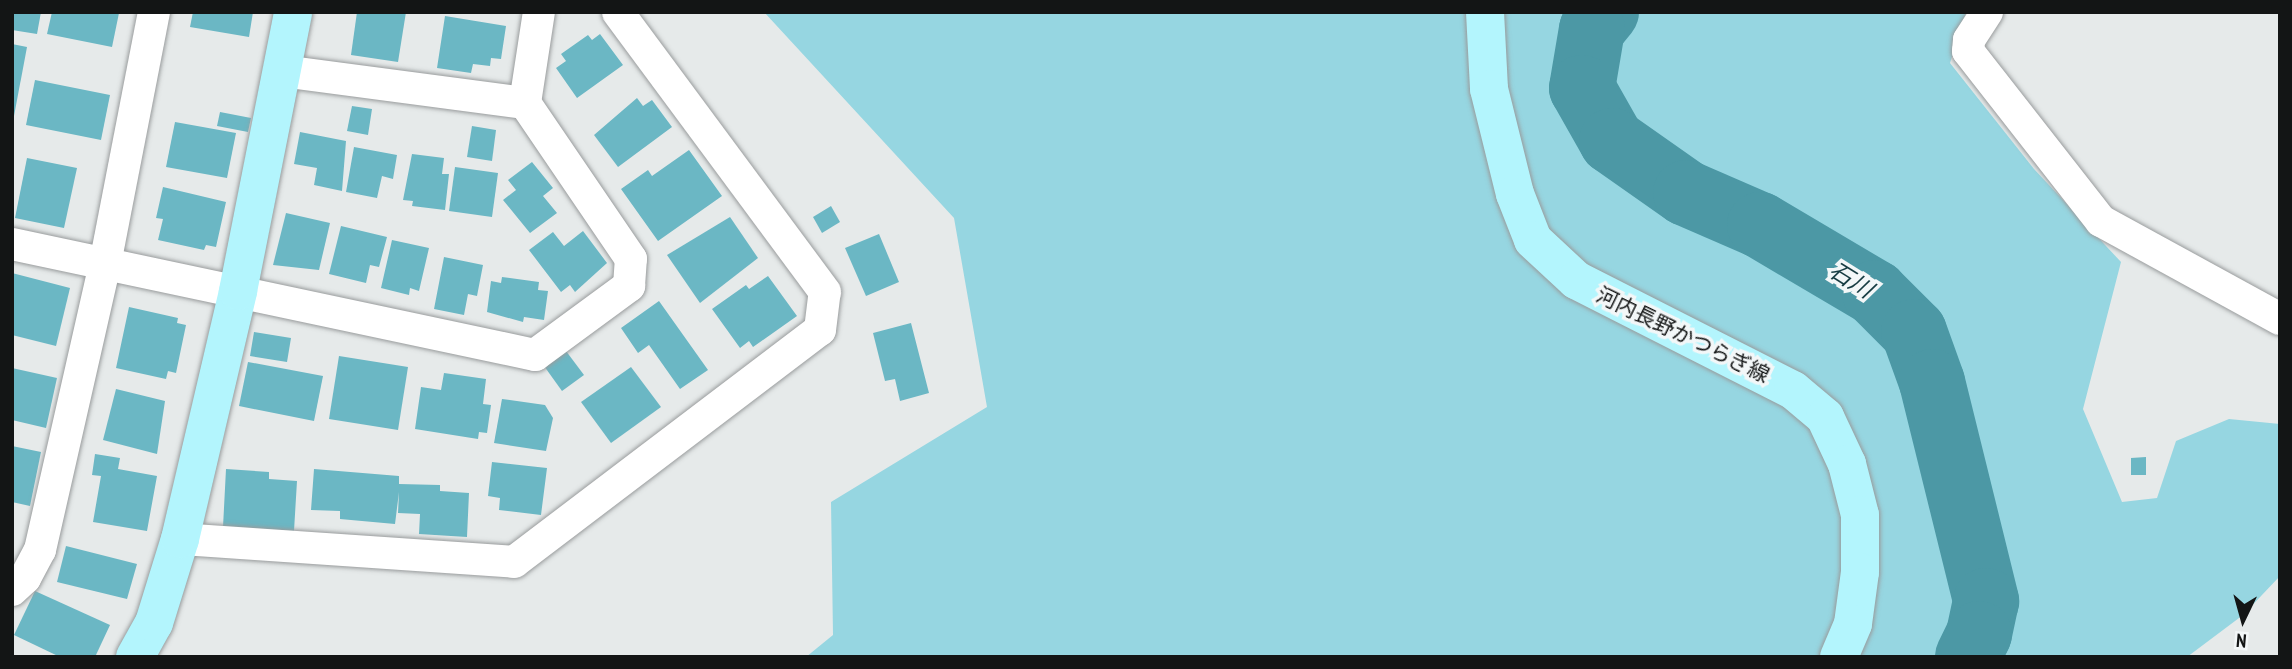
<!DOCTYPE html>
<meta charset="utf-8">
<style>
body{margin:0}
#map{position:relative;width:2292px;height:669px;overflow:hidden;background:#e6eaea;font-family:"PT Sans Narrow","Noto Sans JP",sans-serif}
div>[style]{position:absolute}
[style*='--x']{left:calc(var(--x)*1px);top:calc(var(--y)*1px);width:calc(var(--w)*1px);rotate:calc(var(--a)*1deg)}
.green>*{inset:0;background:#96d6e1}
.river>*{height:66px;margin:-33px;padding:0 33px;transform-origin:33px;border-radius:33px;background:#4c98a5}
.building>*{inset:0;background:#6bb7c4}
.roads{filter:drop-shadow(0 0 2px #999c9d) drop-shadow(0 0 2px #999c9d)}
.street>*{height:32px;margin:-16px;padding:0 16px;transform-origin:16px;border-radius:16px;background:#fff}
.secondary>*{height:38px;margin:-19px;padding:0 19px;transform-origin:19px;border-radius:19px;background:#b3f5fd}
span{translate:-50% -50%;white-space:nowrap;text-align:center;line-height:1.15;-webkit-text-stroke:7px #f3f7f8;paint-order:stroke}
.street-label{font-size:21px;color:#131515}
.water-label{font-size:23px;color:#173c42;font-style:italic}
.frame{position:absolute;inset:0;border:14px solid #131515;pointer-events:none}
.north{position:absolute;left:2208px;top:585px;width:70px;height:70px;-webkit-text-stroke:5px #f3f7f8;paint-order:stroke;rotate:185deg;font-size:19px;font-weight:700;line-height:28px;text-align:center;color:#131515}
.north::after{content:'';display:block;margin:auto;width:24px;height:32px;background:#131515;clip-path:polygon(50% 0,100% 100%,50% 72%,0 100%)}
</style>
<div id="map">
<div class="green">
<i style="clip-path:polygon(764px 12px,1966px 12px,1950px 63px,2034px 169px,2121px 262px,2083px 409px,2122px 502px,2157px 498px,2176px 441px,2229px 419px,2280px 424px,2280px 576px,2243px 615px,2187px 657px,806px 657px,833px 635px,831px 502px,987px 407px,954px 218px)"></i>
</div>
<div class="river">
<i style="--x:1606;--y:12;--w:22;--a:129"></i>
<i style="--x:1592;--y:29;--w:60;--a:99.6"></i>
<i style="--x:1582;--y:88;--w:61;--a:60.5"></i>
<i style="--x:1612;--y:141;--w:90;--a:35.1"></i>
<i style="--x:1686;--y:193;--w:81;--a:23.4"></i>
<i style="--x:1760;--y:225;--w:134;--a:30.6"></i>
<i style="--x:1875;--y:293;--w:55;--a:45"></i>
<i style="--x:1914;--y:332;--w:53;--a:70.2"></i>
<i style="--x:1932;--y:382;--w:226;--a:76.1"></i>
<i style="--x:1986;--y:601;--w:34;--a:102"></i>
<i style="--x:1979;--y:634;--w:25;--a:116"></i>
</div>
<div class="building">
<i style="clip-path:polygon(12px 12px,41px 12px,37px 34px,12px 30px)"></i>
<i style="clip-path:polygon(52px 12px,119px 13px,112px 47px,47px 34px)"></i>
<i style="clip-path:polygon(193px 12px,253px 12px,249px 37px,190px 27px)"></i>
<i style="clip-path:polygon(357px 12px,406px 12px,398px 62px,351px 55px)"></i>
<i style="clip-path:polygon(445px 16px,506px 26px,501px 59px,491px 58px,490px 66px,473px 64px,471px 73px,437px 68px)"></i>
<i style="clip-path:polygon(600px 34px,623px 65px,577px 98px,556px 68px,566px 61px,561px 54px,588px 35px,592px 40px)"></i>
<i style="clip-path:polygon(12px 44px,27px 47px,14px 116px,12px 116px)"></i>
<i style="clip-path:polygon(35px 80px,110px 95px,101px 140px,26px 125px)"></i>
<i style="clip-path:polygon(637px 98px,643px 106px,652px 100px,672px 127px,618px 167px,594px 135px)"></i>
<i style="clip-path:polygon(352px 106px,372px 109px,368px 135px,347px 131px)"></i>
<i style="clip-path:polygon(220px 112px,251px 118px,248px 132px,217px 126px)"></i>
<i style="clip-path:polygon(175px 122px,236px 133px,227px 178px,166px 167px)"></i>
<i style="clip-path:polygon(472px 126px,496px 130px,492px 161px,467px 157px)"></i>
<i style="clip-path:polygon(300px 132px,346px 141px,342px 191px,314px 185px,317px 168px,294px 164px)"></i>
<i style="clip-path:polygon(354px 147px,397px 155px,393px 179px,382px 176px,377px 198px,346px 192px)"></i>
<i style="clip-path:polygon(689px 150px,722px 196px,658px 241px,621px 189px,648px 170px,652px 176px)"></i>
<i style="clip-path:polygon(412px 154px,444px 158px,442px 174px,449px 174px,445px 210px,412px 206px,413px 201px,403px 200px)"></i>
<i style="clip-path:polygon(27px 158px,77px 168px,64px 228px,15px 218px)"></i>
<i style="clip-path:polygon(532px 162px,553px 188px,543px 196px,557px 213px,530px 233px,503px 200px,516px 190px,508px 180px)"></i>
<i style="clip-path:polygon(455px 167px,498px 173px,492px 217px,449px 211px)"></i>
<i style="clip-path:polygon(163px 187px,226px 202px,216px 247px,206px 245px,204px 250px,158px 240px,163px 219px,156px 218px)"></i>
<i style="clip-path:polygon(831px 206px,840px 222px,822px 233px,813px 217px)"></i>
<i style="clip-path:polygon(286px 213px,330px 223px,319px 270px,273px 265px)"></i>
<i style="clip-path:polygon(730px 217px,758px 258px,700px 303px,667px 255px)"></i>
<i style="clip-path:polygon(341px 226px,387px 237px,379px 267px,370px 265px,366px 283px,329px 274px)"></i>
<i style="clip-path:polygon(583px 231px,607px 263px,575px 292px,570px 285px,561px 292px,529px 250px,553px 232px,564px 246px)"></i>
<i style="clip-path:polygon(879px 234px,899px 282px,866px 296px,845px 248px)"></i>
<i style="clip-path:polygon(392px 240px,429px 248px,419px 291px,410px 288px,409px 295px,381px 288px)"></i>
<i style="clip-path:polygon(444px 257px,483px 265px,477px 296px,468px 294px,464px 315px,434px 309px)"></i>
<i style="clip-path:polygon(12px 273px,70px 288px,56px 346px,12px 335px)"></i>
<i style="clip-path:polygon(768px 276px,797px 316px,753px 347px,749px 341px,740px 348px,712px 309px,746px 285px,749px 289px)"></i>
<i style="clip-path:polygon(502px 277px,539px 282px,538px 290px,548px 291px,544px 320px,524px 317px,523px 322px,487px 312px,491px 281px,501px 283px)"></i>
<i style="clip-path:polygon(659px 301px,708px 370px,680px 389px,649px 345px,638px 353px,621px 328px)"></i>
<i style="clip-path:polygon(129px 307px,178px 318px,177px 323px,186px 325px,176px 373px,168px 371px,166px 379px,116px 368px)"></i>
<i style="clip-path:polygon(911px 323px,929px 393px,900px 401px,895px 379px,885px 381px,873px 333px)"></i>
<i style="clip-path:polygon(254px 332px,291px 338px,287px 362px,250px 356px)"></i>
<i style="clip-path:polygon(566px 351px,584px 375px,562px 391px,544px 366px)"></i>
<i style="clip-path:polygon(339px 356px,408px 367px,398px 430px,329px 419px)"></i>
<i style="clip-path:polygon(248px 362px,323px 376px,314px 421px,239px 406px)"></i>
<i style="clip-path:polygon(631px 367px,661px 407px,611px 443px,581px 402px)"></i>
<i style="clip-path:polygon(12px 368px,57px 378px,46px 428px,12px 420px)"></i>
<i style="clip-path:polygon(444px 373px,486px 379px,483px 404px,491px 405px,487px 433px,479px 432px,478px 439px,415px 429px,421px 387px,441px 390px)"></i>
<i style="clip-path:polygon(116px 389px,165px 401px,157px 454px,103px 440px)"></i>
<i style="clip-path:polygon(502px 399px,545px 405px,553px 418px,546px 451px,494px 443px)"></i>
<i style="clip-path:polygon(12px 446px,41px 452px,30px 506px,12px 502px)"></i>
<i style="clip-path:polygon(95px 454px,120px 458px,118px 469px,157px 476px,147px 531px,93px 522px,101px 476px,92px 475px)"></i>
<i style="clip-path:polygon(2146px 457px,2146px 475px,2131px 475px,2131px 458px)"></i>
<i style="clip-path:polygon(492px 462px,547px 468px,541px 515px,499px 510px,500px 498px,488px 496px)"></i>
<i style="clip-path:polygon(226px 469px,269px 472px,269px 479px,297px 481px,294px 531px,223px 527px)"></i>
<i style="clip-path:polygon(314px 469px,399px 476px,399px 484px,440px 485px,440px 491px,469px 493px,467px 537px,419px 534px,420px 514px,398px 513px,399px 492px,395px 524px,340px 519px,340px 511px,311px 510px)"></i>
<i style="clip-path:polygon(66px 546px,137px 564px,127px 599px,57px 582px)"></i>
<i style="clip-path:polygon(35px 591px,110px 625px,95px 657px,60px 657px,14px 635px)"></i>
</div>
<div class="roads">
<div class="street">
<i style="--x:1987;--y:12;--w:33;--a:123"></i>
<i style="--x:1969;--y:40;--w:11;--a:95"></i>
<i style="--x:1968;--y:51;--w:216;--a:52"></i>
<i style="--x:2101;--y:221;--w:204;--a:28.7"></i>
<i style="--x:282;--y:71;--w:245;--a:7.5"></i>
<i style="--x:12;--y:244;--w:535;--a:11.98"></i>
<i style="--x:535;--y:355;--w:117;--a:-36.3"></i>
<i style="--x:629;--y:286;--w:27;--a:-86"></i>
<i style="--x:631;--y:259;--w:189;--a:-124.2"></i>
<i style="--x:525;--y:103;--w:92;--a:-81.3"></i>
<i style="--x:180;--y:539;--w:335;--a:3.9"></i>
<i style="--x:514;--y:562;--w:384;--a:-37.2"></i>
<i style="--x:820;--y:330;--w:38;--a:-83"></i>
<i style="--x:825;--y:292;--w:348;--a:-126.5"></i>
<i style="--x:12;--y:590;--w:18;--a:-43"></i>
<i style="--x:25;--y:578;--w:32;--a:-62"></i>
<i style="--x:40;--y:550;--w:293;--a:-77.2"></i>
<i style="--x:105;--y:264;--w:257;--a:-79"></i>
</div>
<div class="secondary">
<i style="--x:1485;--y:12;--w:77;--a:87"></i>
<i style="--x:1489;--y:89;--w:108;--a:76.1"></i>
<i style="--x:1515;--y:194;--w:49;--a:68.6"></i>
<i style="--x:1533;--y:240;--w:59;--a:42.9"></i>
<i style="--x:1576;--y:280;--w:243;--a:26.9"></i>
<i style="--x:1793;--y:390;--w:42;--a:40.2"></i>
<i style="--x:1825;--y:417;--w:52;--a:64.9"></i>
<i style="--x:1847;--y:464;--w:53;--a:75.7"></i>
<i style="--x:1860;--y:515;--w:57;--a:90"></i>
<i style="--x:1860;--y:572;--w:52;--a:97.7"></i>
<i style="--x:1853;--y:624;--w:36;--a:113"></i>
<i style="--x:135;--y:657;--w:39;--a:-61"></i>
<i style="--x:154;--y:623;--w:88;--a:-72.8"></i>
<i style="--x:180;--y:539;--w:255;--a:-76.8"></i>
<i style="--x:238;--y:291;--w:284;--a:-78.8"></i>
</div>
</div>
<div class="street-label">
<span style="left:1683px;top:335px;rotate:26deg">河内長野かつらぎ線</span>
</div>
<div class="water-label">
<span style="left:1851px;top:280px;rotate:32deg">石川</span>
</div>
<div class="frame"></div>
<div class="north">N</div>
</div>
